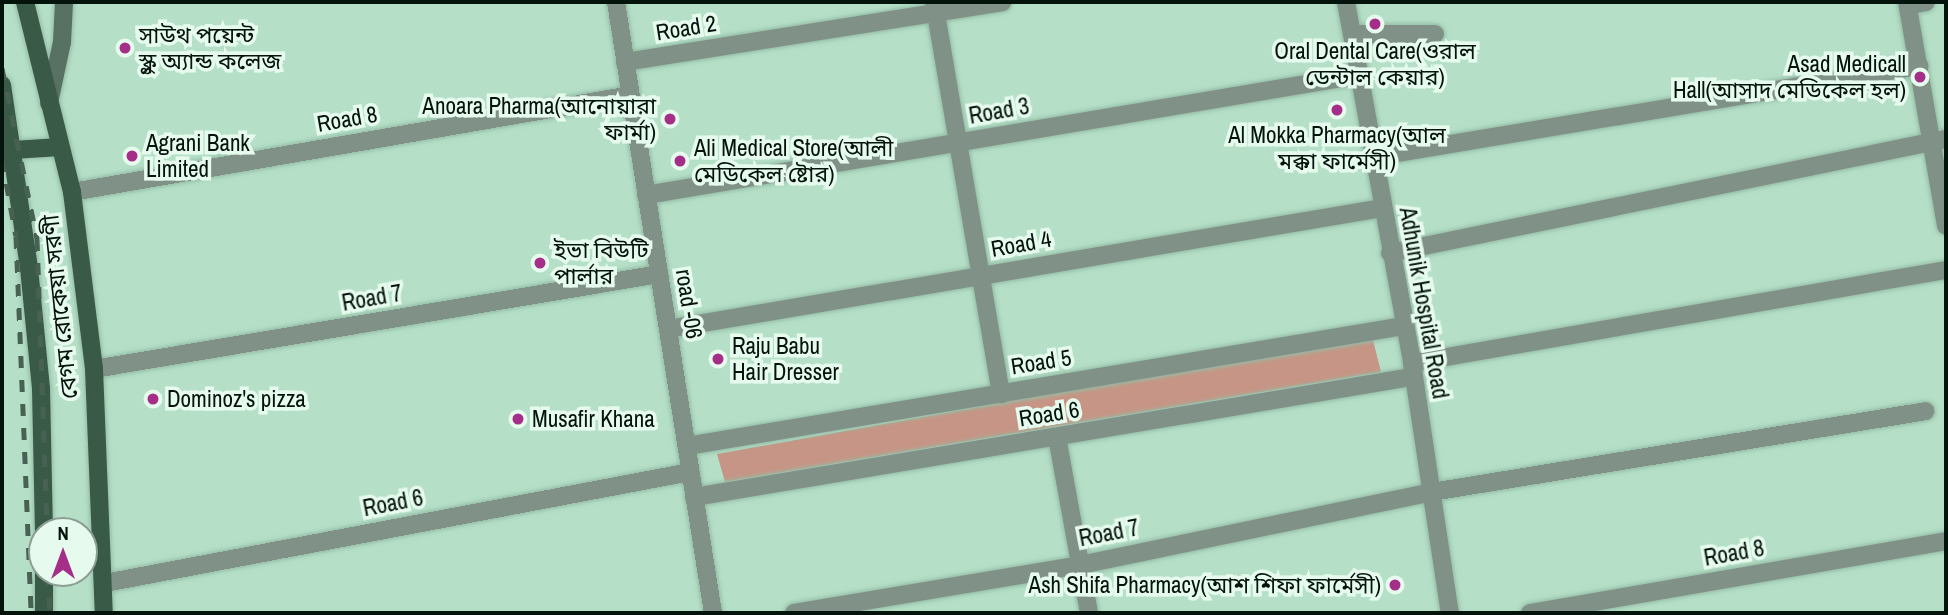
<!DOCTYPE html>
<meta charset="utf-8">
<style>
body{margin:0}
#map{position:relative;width:1948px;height:615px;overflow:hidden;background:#b5e0c7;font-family:"Archivo Narrow","Noto Sans Bengali",sans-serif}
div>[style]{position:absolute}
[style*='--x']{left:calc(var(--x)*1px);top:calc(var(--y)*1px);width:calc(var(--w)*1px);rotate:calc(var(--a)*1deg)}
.green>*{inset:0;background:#c79585}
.roads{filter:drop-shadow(0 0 2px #95bba5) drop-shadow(0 0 2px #95bba5)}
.minor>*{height:18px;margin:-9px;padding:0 9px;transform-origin:9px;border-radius:9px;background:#809187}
.tertiary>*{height:18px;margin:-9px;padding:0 9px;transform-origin:9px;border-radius:9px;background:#809187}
.secondary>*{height:18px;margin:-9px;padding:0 9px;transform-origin:9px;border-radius:9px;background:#577162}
.primary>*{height:18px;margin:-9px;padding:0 9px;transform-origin:9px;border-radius:9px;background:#3a5a48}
.rail>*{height:5px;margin-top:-2.5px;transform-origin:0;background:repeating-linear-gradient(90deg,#476152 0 12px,transparent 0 24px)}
.dots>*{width:19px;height:19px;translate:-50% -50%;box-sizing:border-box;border:4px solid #e6fbee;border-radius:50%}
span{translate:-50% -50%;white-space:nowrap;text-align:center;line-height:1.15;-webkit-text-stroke:7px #e6fbee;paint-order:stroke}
.street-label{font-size:23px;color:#04130b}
.poi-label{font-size:23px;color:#04130b}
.left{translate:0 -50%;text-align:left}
.right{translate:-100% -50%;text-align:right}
.frame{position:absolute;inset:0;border:4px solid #04130b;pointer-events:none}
.north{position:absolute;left:28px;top:517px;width:70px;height:70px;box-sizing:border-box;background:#e6fbee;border:2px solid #8c9e93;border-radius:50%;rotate:0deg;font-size:19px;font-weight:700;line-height:28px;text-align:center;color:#04130b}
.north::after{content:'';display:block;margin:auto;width:24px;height:32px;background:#a52f88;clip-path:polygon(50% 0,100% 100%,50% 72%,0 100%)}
</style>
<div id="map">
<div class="green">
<i style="clip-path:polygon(1372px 336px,1381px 372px,725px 482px,717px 454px)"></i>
</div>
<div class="roads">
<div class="minor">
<i style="--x:934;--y:2;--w:398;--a:80.3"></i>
<i style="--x:1907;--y:2;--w:227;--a:80.1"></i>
<i style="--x:1908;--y:5;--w:18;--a:-9"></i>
<i style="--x:1352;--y:34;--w:83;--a:0"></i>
<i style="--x:625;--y:62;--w:382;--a:-9"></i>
<i style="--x:1373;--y:157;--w:554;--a:-9.46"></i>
<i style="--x:72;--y:192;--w:567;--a:-9.84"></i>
<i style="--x:646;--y:195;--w:723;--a:-9.55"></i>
<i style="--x:1390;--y:253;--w:568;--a:-11.59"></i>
<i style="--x:668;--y:329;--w:724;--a:-9.62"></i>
<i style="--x:1412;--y:363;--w:542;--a:-9.88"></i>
<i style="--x:94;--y:369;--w:573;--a:-9.54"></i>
<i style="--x:1057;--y:437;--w:179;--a:79.7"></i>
<i style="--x:687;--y:446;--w:726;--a:-9.51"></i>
<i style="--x:694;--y:497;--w:728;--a:-9.49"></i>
<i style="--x:105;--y:583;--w:595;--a:-10.74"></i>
<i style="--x:794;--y:613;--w:290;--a:-9.5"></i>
<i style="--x:1080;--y:565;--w:359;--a:-11.7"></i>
<i style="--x:1432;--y:492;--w:500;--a:-9.3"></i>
<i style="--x:1530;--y:613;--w:422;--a:-9.8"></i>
</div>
<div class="tertiary">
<i style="--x:616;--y:2;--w:619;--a:80.98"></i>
<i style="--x:1346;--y:2;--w:367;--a:79.6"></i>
<i style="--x:1412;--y:363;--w:253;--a:81.4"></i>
</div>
<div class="secondary">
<i style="--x:49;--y:103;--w:62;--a:-78"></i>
<i style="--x:62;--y:42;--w:40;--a:-87.1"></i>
</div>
<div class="primary">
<i style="--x:25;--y:2;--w:196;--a:76.1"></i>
<i style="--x:72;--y:192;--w:178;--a:82.9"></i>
<i style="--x:94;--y:369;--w:244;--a:87.7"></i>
<i style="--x:2;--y:85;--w:185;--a:81.6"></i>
<i style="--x:29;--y:268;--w:122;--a:84.3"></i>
<i style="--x:41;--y:389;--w:142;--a:88.8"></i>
<i style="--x:13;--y:150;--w:47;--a:-3.7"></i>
<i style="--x:44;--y:613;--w:40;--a:-90"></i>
</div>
</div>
<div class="rail">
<i style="--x:2;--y:68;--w:175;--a:78.4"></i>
<i style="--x:37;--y:239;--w:292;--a:88"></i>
<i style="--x:2;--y:160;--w:77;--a:79.6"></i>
<i style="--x:16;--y:236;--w:377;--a:87.7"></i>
<i style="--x:48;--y:573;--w:40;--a:87.1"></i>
</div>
<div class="dots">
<i style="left:1375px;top:24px;background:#a52f88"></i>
<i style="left:125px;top:48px;background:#a52f88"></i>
<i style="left:1920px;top:77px;background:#a52f88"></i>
<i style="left:1337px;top:110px;background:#a52f88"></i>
<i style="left:670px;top:119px;background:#a52f88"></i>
<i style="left:132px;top:156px;background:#a52f88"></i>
<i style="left:680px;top:161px;background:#a52f88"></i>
<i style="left:540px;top:263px;background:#a52f88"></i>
<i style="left:718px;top:359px;background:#a52f88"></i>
<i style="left:153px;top:399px;background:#a52f88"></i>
<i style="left:518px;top:419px;background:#a52f88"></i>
<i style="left:1395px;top:585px;background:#a52f88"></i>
</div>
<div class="street-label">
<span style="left:686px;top:28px;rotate:-9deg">Road 2</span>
<span style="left:999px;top:111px;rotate:-10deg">Road 3</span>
<span style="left:347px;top:119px;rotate:-10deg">Road 8</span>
<span style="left:1021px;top:244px;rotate:-10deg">Road 4</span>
<span style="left:372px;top:298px;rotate:-10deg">Road 7</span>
<span style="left:1424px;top:303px;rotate:80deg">Adhunik Hospital Road</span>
<span style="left:689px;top:304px;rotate:81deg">road -06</span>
<span style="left:60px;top:307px;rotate:-96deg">বেগম রোকেয়া সরণী</span>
<span style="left:1041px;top:362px;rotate:-9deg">Road 5</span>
<span style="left:1049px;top:414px;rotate:-9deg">Road 6</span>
<span style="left:393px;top:503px;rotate:-11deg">Road 6</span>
<span style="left:1109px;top:533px;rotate:-11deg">Road 7</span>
<span style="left:1734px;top:553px;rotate:-10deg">Road 8</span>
</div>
<div class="poi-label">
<span class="left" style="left:139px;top:48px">সাউথ পয়েন্ট<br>স্কুল অ্যান্ড কলেজ</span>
<span style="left:1375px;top:64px">Oral Dental Care(ওরাল<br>ডেন্টাল কেয়ার)</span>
<span class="right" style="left:1906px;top:77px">Asad Medicall<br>Hall(আসাদ মেডিকেল হল)</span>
<span class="right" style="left:656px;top:119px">Anoara Pharma(আনোয়ারা<br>ফার্মা)</span>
<span style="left:1337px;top:148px">Al Mokka Pharmacy(আল<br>মক্কা ফার্মেসী)</span>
<span class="left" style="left:146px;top:156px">Agrani Bank<br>Limited</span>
<span class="left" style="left:694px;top:161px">Ali Medical Store(আলী<br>মেডিকেল ষ্টোর)</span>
<span class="left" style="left:554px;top:263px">ইভা বিউটি<br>পার্লার</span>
<span class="left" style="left:732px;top:359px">Raju Babu<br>Hair Dresser</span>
<span class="left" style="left:167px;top:399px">Dominoz's pizza</span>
<span class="left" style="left:532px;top:419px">Musafir Khana</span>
<span class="right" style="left:1381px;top:585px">Ash Shifa Pharmacy(আশ শিফা ফার্মেসী)</span>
</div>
<div class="frame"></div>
<div class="north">N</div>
</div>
